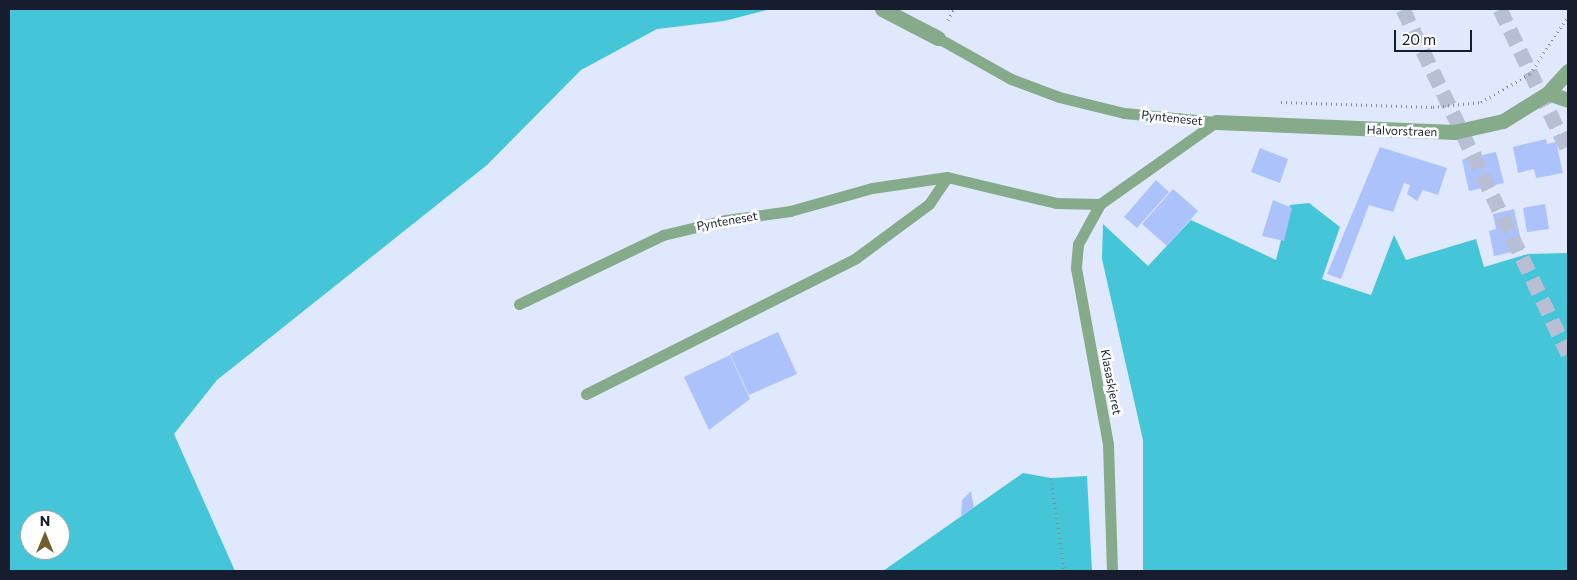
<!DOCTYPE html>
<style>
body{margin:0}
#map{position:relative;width:1577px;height:580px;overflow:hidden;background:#e0e8fd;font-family:Commissioner,sans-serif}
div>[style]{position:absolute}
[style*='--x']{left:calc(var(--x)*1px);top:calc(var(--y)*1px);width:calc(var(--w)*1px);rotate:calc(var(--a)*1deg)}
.water>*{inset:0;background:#44c5d8}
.building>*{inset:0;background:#acc2fb}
.trunk-tunnel>*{height:15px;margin-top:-7.5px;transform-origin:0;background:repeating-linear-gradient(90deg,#b8bfd4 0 15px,transparent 0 23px)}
.path>*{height:3px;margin-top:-1.5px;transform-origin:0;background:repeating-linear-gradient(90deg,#858ca0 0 1px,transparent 0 5px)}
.service>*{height:11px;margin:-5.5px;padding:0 5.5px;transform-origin:5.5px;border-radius:5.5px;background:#85ab8a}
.minor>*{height:15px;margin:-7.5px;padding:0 7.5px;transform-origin:7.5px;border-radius:7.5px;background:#85ab8a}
span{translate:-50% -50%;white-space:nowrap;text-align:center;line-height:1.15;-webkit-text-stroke:5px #fff;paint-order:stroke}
.street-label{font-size:12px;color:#161d2f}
.frame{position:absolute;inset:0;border:10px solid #161d2f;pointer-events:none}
.north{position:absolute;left:20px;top:510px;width:50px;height:50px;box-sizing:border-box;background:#fff;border:1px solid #a2a5ac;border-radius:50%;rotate:0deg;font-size:14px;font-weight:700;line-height:20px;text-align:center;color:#161d2f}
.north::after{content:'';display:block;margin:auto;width:18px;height:22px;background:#705e2c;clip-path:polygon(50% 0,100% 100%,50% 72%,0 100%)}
.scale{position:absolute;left:1394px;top:30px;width:78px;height:22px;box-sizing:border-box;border:2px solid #161d2f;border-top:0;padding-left:6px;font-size:15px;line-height:18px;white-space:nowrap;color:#161d2f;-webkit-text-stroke:4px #fff;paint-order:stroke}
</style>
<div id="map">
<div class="water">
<i style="clip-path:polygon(evenodd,9px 9px,771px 9px,724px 21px,657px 29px,581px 70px,487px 165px,217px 380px,174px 434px,235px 571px,9px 571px,9px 9px,30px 520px,60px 520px,60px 550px,30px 550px,30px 520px)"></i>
<i style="clip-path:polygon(1309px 203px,1340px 227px,1322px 279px,1371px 295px,1394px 235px,1406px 260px,1476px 239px,1484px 267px,1528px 254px,1568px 253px,1568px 571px,1143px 571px,1143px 440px,1102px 259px,1103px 224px,1148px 266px,1191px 220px,1276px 260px,1290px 205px)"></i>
<i style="clip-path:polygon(1023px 473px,1051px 478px,1087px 476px,1092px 571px,883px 571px)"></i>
</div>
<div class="building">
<i style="clip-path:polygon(1546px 139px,1547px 144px,1556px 142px,1563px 173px,1536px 178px,1534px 169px,1518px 173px,1513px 147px)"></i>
<i style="clip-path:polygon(1380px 147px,1447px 168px,1438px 195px,1423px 190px,1417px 201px,1407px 194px,1410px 185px,1404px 183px,1393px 212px,1369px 205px,1341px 279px,1327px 274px)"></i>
<i style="clip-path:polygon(1260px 148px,1288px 159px,1280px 183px,1251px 172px)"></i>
<i style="clip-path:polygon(1481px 151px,1482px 155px,1496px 152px,1504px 183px,1469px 191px,1462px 160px)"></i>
<i style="clip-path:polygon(1156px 180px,1169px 192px,1137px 228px,1124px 217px)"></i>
<i style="clip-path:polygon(1173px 189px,1198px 211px,1167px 246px,1142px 224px)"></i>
<i style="clip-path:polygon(1273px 200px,1292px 208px,1284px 241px,1262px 236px)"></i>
<i style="clip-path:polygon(1545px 204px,1549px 229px,1527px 232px,1523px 208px)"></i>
<i style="clip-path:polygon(1514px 209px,1523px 250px,1494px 256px,1489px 231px,1496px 229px,1493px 214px)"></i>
<i style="clip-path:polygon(778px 332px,797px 374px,749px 395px,730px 354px)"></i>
<i style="clip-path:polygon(730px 355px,750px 399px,709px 430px,684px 377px)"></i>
<i style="clip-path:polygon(971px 491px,974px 507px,961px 517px,962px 500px)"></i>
</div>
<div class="trunk-tunnel">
<i style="--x:1403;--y:9;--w:382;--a:64.4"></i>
<i style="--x:1500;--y:9;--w:157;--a:64.3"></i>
</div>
<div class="path">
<i style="--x:948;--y:20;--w:13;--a:-61"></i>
<i style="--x:1281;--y:102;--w:152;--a:1.9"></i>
<i style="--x:1433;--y:107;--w:48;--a:-5.9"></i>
<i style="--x:1481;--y:102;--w:56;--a:-29.7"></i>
<i style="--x:1530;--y:74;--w:69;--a:-56.8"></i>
<i style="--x:1051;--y:478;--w:94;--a:82"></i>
</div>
<div class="service">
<i style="--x:938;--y:38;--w:84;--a:29.3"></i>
<i style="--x:1011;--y:79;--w:51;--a:20.6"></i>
<i style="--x:1059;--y:97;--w:67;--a:13.8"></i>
<i style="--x:1124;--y:113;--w:92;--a:5.6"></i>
<i style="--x:1100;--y:204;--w:46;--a:118.8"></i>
<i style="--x:1078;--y:244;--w:24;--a:95"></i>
<i style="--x:1076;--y:268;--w:179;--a:79.7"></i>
<i style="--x:1108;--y:444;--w:127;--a:88.2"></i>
<i style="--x:519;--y:304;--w:160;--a:-25.6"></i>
<i style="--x:663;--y:235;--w:65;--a:-13.4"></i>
<i style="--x:726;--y:220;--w:65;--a:-8"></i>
<i style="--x:790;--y:211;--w:85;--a:-15.7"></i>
<i style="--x:872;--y:188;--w:76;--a:-8.3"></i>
<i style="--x:947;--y:177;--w:112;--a:13.4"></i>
<i style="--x:1056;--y:203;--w:44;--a:1.3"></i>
<i style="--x:1100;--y:204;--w:142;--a:-35.3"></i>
<i style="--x:586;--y:394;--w:302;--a:-26.7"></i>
<i style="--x:856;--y:258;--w:91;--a:-36.5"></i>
<i style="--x:929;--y:204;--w:32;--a:-56"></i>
</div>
<div class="minor">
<i style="--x:882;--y:9;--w:63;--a:27.4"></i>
<i style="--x:1548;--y:93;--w:21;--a:19"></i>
<i style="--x:1216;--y:122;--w:238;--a:2.4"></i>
<i style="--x:1454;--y:132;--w:50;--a:-12.7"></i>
<i style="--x:1503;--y:121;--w:53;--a:-31.9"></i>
<i style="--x:1548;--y:93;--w:30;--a:-48"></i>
</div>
<div class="street-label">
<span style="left:1172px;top:118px;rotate:6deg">Pynteneset</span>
<span style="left:1402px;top:131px;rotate:2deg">Halvorstraen</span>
<span style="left:727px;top:221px;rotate:-10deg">Pynteneset</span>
<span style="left:1111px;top:382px;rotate:79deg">Klasaskjeret</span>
</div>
<div class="frame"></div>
<div class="north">N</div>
<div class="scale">20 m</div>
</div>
